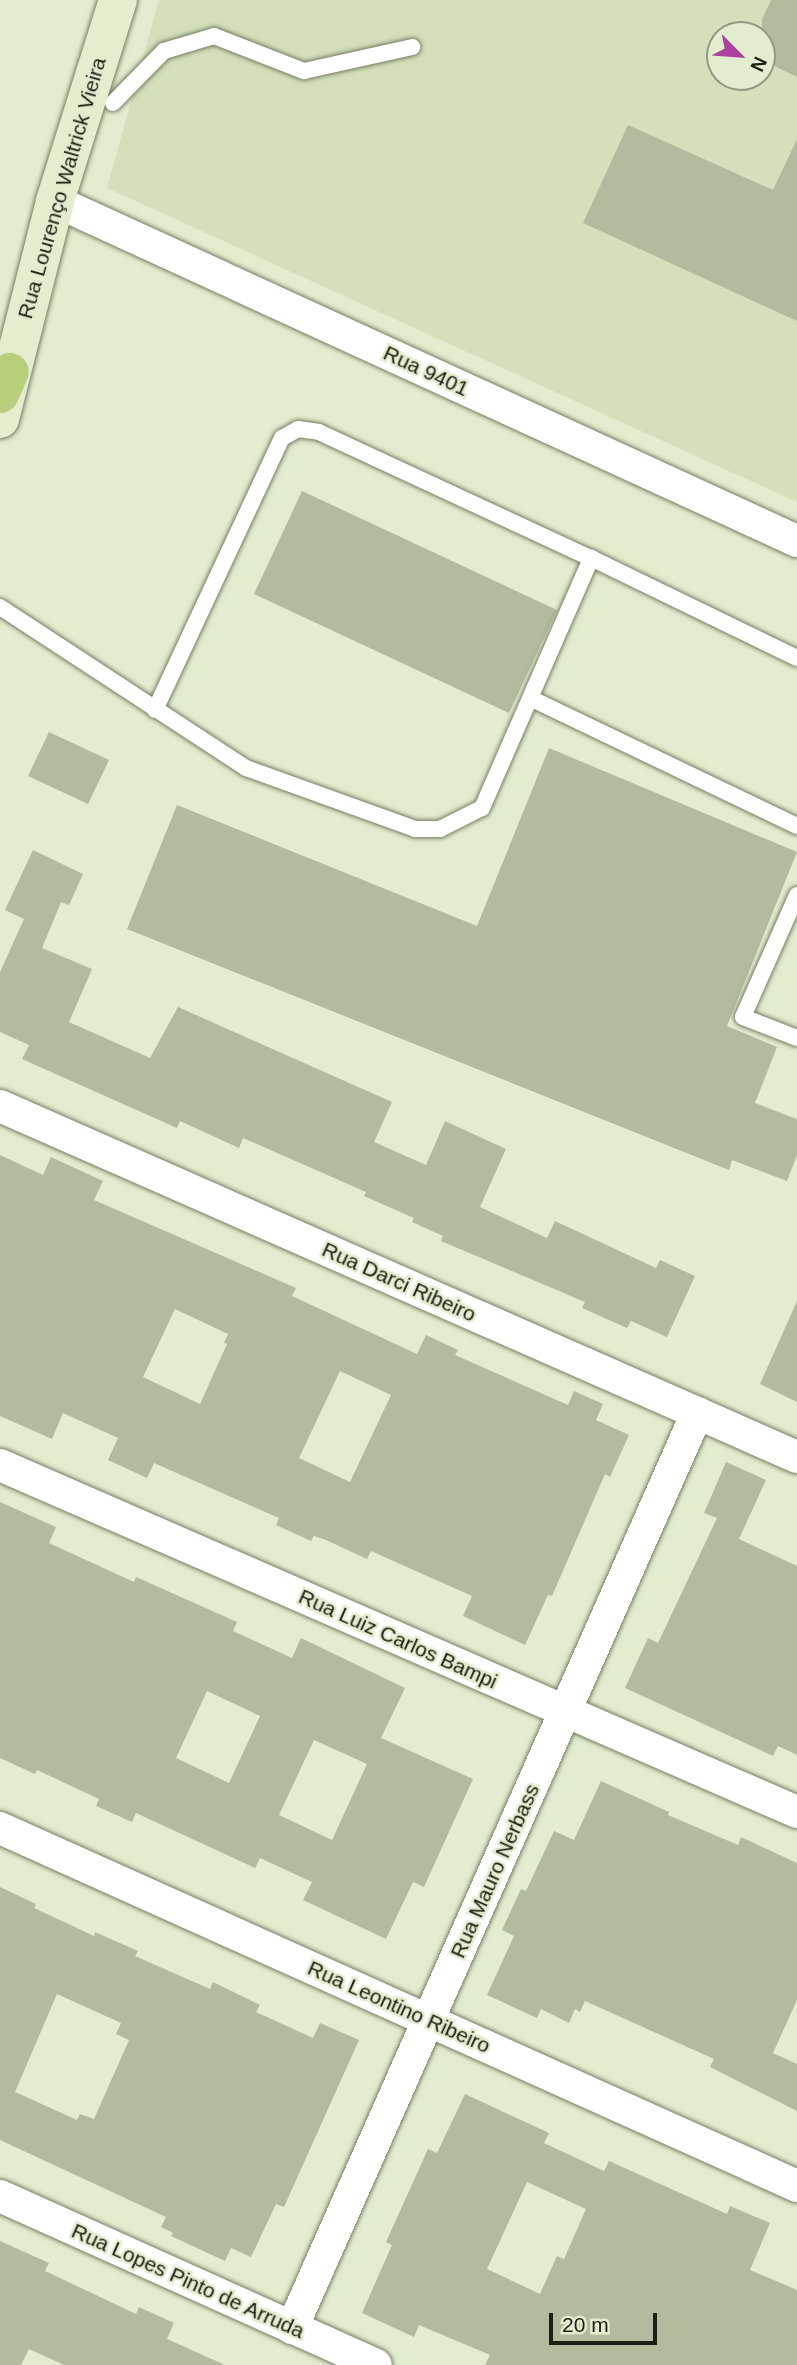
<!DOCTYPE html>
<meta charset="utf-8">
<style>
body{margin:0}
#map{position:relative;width:797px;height:2365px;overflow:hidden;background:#e2ecce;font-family:Helvetica,sans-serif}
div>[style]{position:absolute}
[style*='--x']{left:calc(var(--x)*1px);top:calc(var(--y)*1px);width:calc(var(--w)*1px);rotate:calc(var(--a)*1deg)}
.built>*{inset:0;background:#d3e0bb}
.building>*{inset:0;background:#b1bb9e}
.roads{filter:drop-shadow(0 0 2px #767f63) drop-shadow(0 0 2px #767f63)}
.service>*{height:16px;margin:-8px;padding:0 8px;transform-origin:8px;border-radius:8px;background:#fff}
.minor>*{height:32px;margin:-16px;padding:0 16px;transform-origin:16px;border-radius:16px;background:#fff}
.secondary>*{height:38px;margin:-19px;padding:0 19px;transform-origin:19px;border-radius:19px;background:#e4edcd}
.trunk>*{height:38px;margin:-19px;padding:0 19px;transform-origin:19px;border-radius:19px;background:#b7ce7a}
span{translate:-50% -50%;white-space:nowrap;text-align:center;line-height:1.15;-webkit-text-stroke:5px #e2ecce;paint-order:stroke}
.street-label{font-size:21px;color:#1c1f14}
.north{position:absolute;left:706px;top:21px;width:70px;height:70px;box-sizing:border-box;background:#e2ecce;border:2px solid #939a84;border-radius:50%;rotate:115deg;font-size:19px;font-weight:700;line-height:28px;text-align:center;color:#1c1f14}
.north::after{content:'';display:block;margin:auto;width:24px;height:32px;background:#ad41a0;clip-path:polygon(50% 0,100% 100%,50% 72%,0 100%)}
.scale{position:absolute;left:549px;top:2313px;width:108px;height:32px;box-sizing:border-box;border:4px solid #1c1f14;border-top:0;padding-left:9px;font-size:21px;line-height:24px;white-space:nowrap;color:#1c1f14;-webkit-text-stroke:5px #e2ecce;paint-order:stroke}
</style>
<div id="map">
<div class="built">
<i style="clip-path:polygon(evenodd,159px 0,797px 0,797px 502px,107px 188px,159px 0,720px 35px,762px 35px,762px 77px,720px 77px,720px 35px)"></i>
</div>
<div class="building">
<i style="clip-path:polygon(771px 0,797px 0,797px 77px,762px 60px,762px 19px)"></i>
<i style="clip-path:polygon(628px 125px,773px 190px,797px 139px,797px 321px,583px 223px)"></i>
<i style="clip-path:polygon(302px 491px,557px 610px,509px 713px,254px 594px)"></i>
<i style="clip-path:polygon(49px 732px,109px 760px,88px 804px,28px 776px)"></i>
<i style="clip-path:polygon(549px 748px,797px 852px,727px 1026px,777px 1047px,755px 1103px,797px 1119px,797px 1155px,787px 1181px,732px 1160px,729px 1170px,127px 929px,177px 805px,477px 926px)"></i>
<i style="clip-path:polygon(33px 850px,83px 874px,69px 905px,61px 902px,42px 948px,92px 969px,69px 1022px,150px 1058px,178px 1007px,392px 1102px,374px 1142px,426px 1165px,445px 1121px,506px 1149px,480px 1207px,547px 1238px,555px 1221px,656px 1268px,660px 1260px,695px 1276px,667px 1337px,631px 1321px,627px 1328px,582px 1308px,585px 1302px,441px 1241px,443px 1236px,412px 1222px,414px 1218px,364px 1196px,366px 1192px,243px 1138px,239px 1148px,180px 1121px,177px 1128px,22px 1059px,29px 1045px,0 1032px,0 972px,24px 919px,5px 910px)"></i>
<i style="clip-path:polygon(evenodd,0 1155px,43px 1175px,51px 1157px,103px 1181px,94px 1200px,296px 1288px,292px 1296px,417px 1354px,426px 1335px,458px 1350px,455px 1355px,568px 1405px,574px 1391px,603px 1404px,596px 1420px,629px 1435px,610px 1477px,605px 1474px,552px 1596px,548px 1595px,525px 1645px,463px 1616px,472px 1596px,371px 1551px,367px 1559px,326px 1540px,314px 1536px,311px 1541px,276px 1525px,279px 1518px,154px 1463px,147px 1478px,108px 1460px,118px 1438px,63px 1413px,52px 1439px,0 1416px,0 1155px,175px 1309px,228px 1334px,224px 1343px,227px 1344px,200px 1404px,143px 1377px,175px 1309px,0 1155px,340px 1371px,391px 1395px,350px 1482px,299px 1458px,340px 1371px)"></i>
<i style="clip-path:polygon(797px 1301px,797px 1402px,760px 1384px)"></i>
<i style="clip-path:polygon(726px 1462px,766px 1480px,739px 1539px,797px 1566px,797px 1755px,778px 1746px,773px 1756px,625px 1688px,648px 1638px,658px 1643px,717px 1518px,704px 1513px)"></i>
<i style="clip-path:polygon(evenodd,0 1502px,56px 1527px,49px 1543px,134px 1582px,136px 1577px,237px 1622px,233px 1631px,292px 1658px,301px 1638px,405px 1688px,381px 1738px,473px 1779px,424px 1887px,413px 1882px,386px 1939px,303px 1900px,312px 1882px,260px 1858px,255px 1868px,136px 1813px,132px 1822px,96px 1806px,99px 1799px,37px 1770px,35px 1774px,0 1758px,0 1502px,207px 1691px,260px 1716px,229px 1783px,176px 1758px,207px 1691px,0 1502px,314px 1740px,367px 1764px,332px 1840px,279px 1815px,314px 1740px)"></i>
<i style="clip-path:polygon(601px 1781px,669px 1812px,668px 1815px,738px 1845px,741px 1837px,797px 1863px,797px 2000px,773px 2053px,797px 2064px,797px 2111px,710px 2067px,714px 2059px,585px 2001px,580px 2012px,575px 2009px,569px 2023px,541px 2009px,537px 2018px,487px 1995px,514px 1936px,502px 1930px,521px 1889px,526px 1891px,554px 1831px,574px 1840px)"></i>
<i style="clip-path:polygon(evenodd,0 1887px,36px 1904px,34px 1908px,94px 1936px,95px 1932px,138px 1951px,135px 1956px,210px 1989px,213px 1982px,260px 2005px,256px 2012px,313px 2038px,320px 2023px,359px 2040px,284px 2207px,276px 2204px,251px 2257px,231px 2248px,225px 2261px,171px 2236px,173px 2233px,161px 2227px,166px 2217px,0 2140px,0 1887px,57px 1994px,121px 2023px,116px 2034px,129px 2040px,94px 2119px,80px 2114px,77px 2120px,15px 2092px,57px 1994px)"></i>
<i style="clip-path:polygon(evenodd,465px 2094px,549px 2133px,544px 2143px,604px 2171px,609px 2161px,727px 2214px,730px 2206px,770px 2223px,750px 2270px,797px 2290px,797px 2365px,485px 2365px,490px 2355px,419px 2325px,414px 2337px,362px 2313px,392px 2245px,386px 2242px,428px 2149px,437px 2153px,465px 2094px,527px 2182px,586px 2209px,564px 2259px,557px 2256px,540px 2294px,487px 2269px,527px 2182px)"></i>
<i style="clip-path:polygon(0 2241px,49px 2263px,45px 2271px,136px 2314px,139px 2307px,174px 2323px,167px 2339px,225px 2365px,64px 2365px,29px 2349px,21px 2365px,0 2365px)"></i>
</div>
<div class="roads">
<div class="service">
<i style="--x:113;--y:103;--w:73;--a:-45.6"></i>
<i style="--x:164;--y:51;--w:52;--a:-16.7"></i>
<i style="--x:214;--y:36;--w:97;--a:21.3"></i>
<i style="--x:304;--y:71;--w:111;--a:-12.5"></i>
<i style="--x:0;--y:607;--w:294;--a:33.2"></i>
<i style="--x:246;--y:768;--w:180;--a:19.8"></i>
<i style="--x:415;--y:829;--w:25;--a:0"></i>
<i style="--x:440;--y:829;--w:47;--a:-26.6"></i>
<i style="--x:482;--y:808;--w:273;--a:-66.4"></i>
<i style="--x:532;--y:699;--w:294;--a:25.6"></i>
<i style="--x:155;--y:710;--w:300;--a:-65"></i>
<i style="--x:282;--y:438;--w:18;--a:-29"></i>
<i style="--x:298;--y:429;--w:21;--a:8"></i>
<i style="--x:319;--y:432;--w:300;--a:24.9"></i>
<i style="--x:591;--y:558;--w:229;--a:25.9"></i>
<i style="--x:797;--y:895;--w:133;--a:113.9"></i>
<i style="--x:743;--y:1017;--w:58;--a:21.3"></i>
</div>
<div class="minor">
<i style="--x:55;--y:201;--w:816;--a:24.62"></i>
<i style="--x:0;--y:1106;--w:871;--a:23.77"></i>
<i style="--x:0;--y:1465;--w:869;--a:23.53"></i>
<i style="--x:0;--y:1828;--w:874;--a:24.19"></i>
<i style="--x:0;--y:2196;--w:412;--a:24.2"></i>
<i style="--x:292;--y:2328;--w:1001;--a:-66.12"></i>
</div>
<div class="secondary">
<i style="--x:0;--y:419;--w:225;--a:-75.8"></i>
<i style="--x:55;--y:201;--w:211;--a:-72.6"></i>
</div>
<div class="trunk">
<i style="--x:0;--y:394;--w:24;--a:-66"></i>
</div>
</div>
<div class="street-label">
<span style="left:62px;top:188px;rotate:-74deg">Rua Lourenço Waltrick Vieira</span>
<span style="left:426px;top:371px;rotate:25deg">Rua 9401</span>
<span style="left:399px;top:1282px;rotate:24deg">Rua Darci Ribeiro</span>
<span style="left:398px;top:1639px;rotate:24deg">Rua Luiz Carlos Bampi</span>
<span style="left:495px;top:1871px;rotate:-66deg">Rua Mauro Nerbass</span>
<span style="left:399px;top:2007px;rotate:24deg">Rua Leontino Ribeiro</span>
<span style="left:188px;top:2281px;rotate:24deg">Rua Lopes Pinto de Arruda</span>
</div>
<div class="north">N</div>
<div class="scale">20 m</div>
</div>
